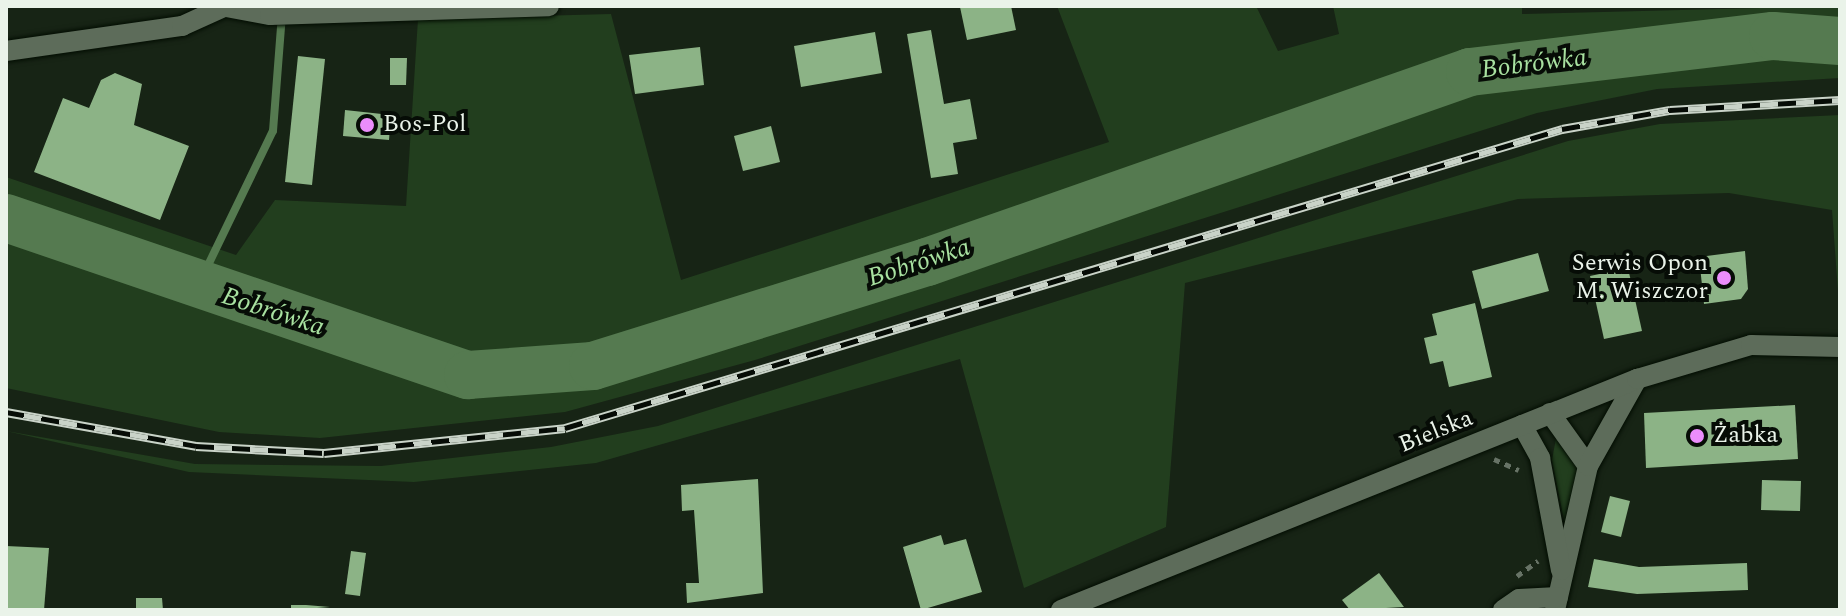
<!DOCTYPE html>
<meta charset="utf-8">
<style>
body{margin:0}
#map{position:relative;width:1846px;height:616px;overflow:hidden;background:#172415;font-family:Spectral,serif}
div>[style]{position:absolute}
[style*='--x']{left:calc(var(--x)*1px);top:calc(var(--y)*1px);width:calc(var(--w)*1px);rotate:calc(var(--a)*1deg)}
.green>*{inset:0;background:#223e1e}
.stream>*{height:8px;margin:-4px;padding:0 4px;transform-origin:4px;border-radius:4px;background:#557a50}
.river>*{height:48px;margin:-24px;padding:0 24px;transform-origin:24px;border-radius:24px;background:#557a50}
.building>*{inset:0;background:#8cb386}
.path>*{height:5px;margin-top:-2.5px;transform-origin:0;background:repeating-linear-gradient(90deg,#677366 0 6px,transparent 0 12px)}
.roads{filter:drop-shadow(0 0 2px #030d02) drop-shadow(0 0 2px #030d02)}
.minor>*{height:20px;margin:-10px;padding:0 10px;transform-origin:10px;border-radius:10px;background:#5d6c5a}
.rail>*{height:9px;margin-top:-4.5px;transform-origin:0;background:repeating-linear-gradient(90deg,#060c06 0 18px,#c9d3c8 0 36px);box-sizing:border-box;border-block:2px solid #c9d3c8}
.dots>*{width:22px;height:22px;translate:-50% -50%;box-sizing:border-box;border:4px solid #060c06;border-radius:50%}
span{translate:-50% -50%;white-space:nowrap;text-align:center;line-height:1.15;-webkit-text-stroke:8px #060c06;paint-order:stroke}
.poi-label{font-size:24px;color:#eaf3e9}
.left{translate:0 -50%;text-align:left}
.right{translate:-100% -50%;text-align:right}
.street-label{font-size:24px;color:#eaf3e9}
.water-label{font-size:26px;color:#a8e1a0;font-style:italic}
.frame{position:absolute;inset:0;border:8px solid #eaf3e9;pointer-events:none}
</style>
<div id="map">
<div class="green">
<i style="clip-path:polygon(1057px 6px,1256px 6px,1278px 51px,1339px 34px,1333px 6px,1522px 6px,1522px 14px,1840px 6px,1840px 78px,1657px 89px,1537px 113px,755px 360px,565px 412px,320px 438px,219px 432px,6px 388px,6px 177px,236px 255px,275px 200px,406px 206px,418px 19px,611px 14px,681px 280px,1109px 142px)"></i>
<i style="clip-path:polygon(1840px 115px,1840px 318px,1832px 210px,1729px 193px,1518px 199px,1185px 283px,1166px 527px,1024px 588px,960px 359px,596px 463px,414px 482px,189px 472px,6px 431px,195px 464px,381px 466px,551px 447px,658px 426px,1568px 141px,1660px 124px)"></i>
<i style="clip-path:polygon(1556px 438px,1579px 470px,1566px 530px,1552px 460px)"></i>
</div>
<div class="stream">
<i style="--x:197;--y:288;--w:174;--a:-64.2"></i>
<i style="--x:273;--y:131;--w:116;--a:-85.6"></i>
</div>
<div class="river">
<i style="--x:6;--y:218;--w:488;--a:18.8"></i>
<i style="--x:468;--y:375;--w:125;--a:-4.1"></i>
<i style="--x:593;--y:366;--w:350;--a:-17.3"></i>
<i style="--x:927;--y:262;--w:575;--a:-19.29"></i>
<i style="--x:1470;--y:72;--w:305;--a:-6.8"></i>
<i style="--x:1773;--y:36;--w:67;--a:4.3"></i>
</div>
<div class="building">
<i style="clip-path:polygon(1011px 6px,1016px 30px,967px 40px,960px 7px)"></i>
<i style="clip-path:polygon(931px 30px,944px 104px,970px 99px,977px 139px,953px 143px,958px 174px,931px 178px,907px 34px)"></i>
<i style="clip-path:polygon(875px 32px,882px 73px,801px 87px,794px 46px)"></i>
<i style="clip-path:polygon(700px 47px,704px 85px,635px 94px,629px 55px)"></i>
<i style="clip-path:polygon(298px 56px,325px 59px,312px 185px,285px 182px)"></i>
<i style="clip-path:polygon(390px 58px,407px 58px,406px 85px,390px 85px)"></i>
<i style="clip-path:polygon(115px 73px,142px 84px,134px 125px,189px 146px,160px 220px,34px 172px,63px 98px,89px 108px,101px 80px)"></i>
<i style="clip-path:polygon(345px 110px,391px 115px,389px 140px,343px 136px)"></i>
<i style="clip-path:polygon(771px 126px,780px 162px,743px 171px,734px 136px)"></i>
<i style="clip-path:polygon(1745px 251px,1748px 289px,1741px 299px,1704px 304px,1699px 257px)"></i>
<i style="clip-path:polygon(1538px 253px,1549px 291px,1482px 309px,1472px 271px)"></i>
<i style="clip-path:polygon(1628px 268px,1642px 331px,1604px 339px,1590px 276px)"></i>
<i style="clip-path:polygon(1475px 303px,1492px 377px,1449px 387px,1443px 361px,1430px 364px,1424px 338px,1437px 335px,1432px 314px)"></i>
<i style="clip-path:polygon(1795px 405px,1798px 459px,1646px 468px,1644px 413px)"></i>
<i style="clip-path:polygon(758px 479px,763px 593px,687px 603px,686px 583px,699px 583px,694px 510px,682px 511px,681px 485px)"></i>
<i style="clip-path:polygon(1762px 480px,1801px 481px,1800px 511px,1761px 510px)"></i>
<i style="clip-path:polygon(1610px 496px,1630px 501px,1621px 537px,1601px 532px)"></i>
<i style="clip-path:polygon(941px 535px,944px 545px,966px 539px,982px 592px,921px 610px,903px 547px)"></i>
<i style="clip-path:polygon(6px 546px,49px 548px,44px 610px,6px 610px)"></i>
<i style="clip-path:polygon(351px 551px,366px 553px,360px 596px,345px 594px)"></i>
<i style="clip-path:polygon(1594px 559px,1639px 567px,1747px 563px,1748px 590px,1637px 594px,1588px 587px)"></i>
<i style="clip-path:polygon(1379px 573px,1404px 607px,1350px 610px,1342px 600px)"></i>
<i style="clip-path:polygon(136px 598px,162px 598px,163px 610px,136px 610px)"></i>
<i style="clip-path:polygon(291px 605px,306px 605px,330px 607px,291px 610px)"></i>
</div>
<div class="path">
<i style="--x:1494;--y:459;--w:27;--a:24"></i>
<i style="--x:1517;--y:576;--w:26;--a:-36"></i>
</div>
<div class="roads">
<div class="minor">
<i style="--x:226;--y:7;--w:45;--a:10.3"></i>
<i style="--x:270;--y:15;--w:279;--a:-1.8"></i>
<i style="--x:6;--y:51;--w:178;--a:-8.1"></i>
<i style="--x:182;--y:26;--w:48;--a:-24.4"></i>
<i style="--x:1550;--y:413;--w:65;--a:54.4"></i>
<i style="--x:1588;--y:466;--w:148;--a:102.9"></i>
<i style="--x:1522;--y:425;--w:38;--a:61"></i>
<i style="--x:1540;--y:458;--w:114;--a:79.4"></i>
<i style="--x:1588;--y:466;--w:100;--a:-60.6"></i>
<i style="--x:1061;--y:610;--w:621;--a:-21.85"></i>
<i style="--x:1637;--y:379;--w:119;--a:-16.6"></i>
<i style="--x:1751;--y:345;--w:89;--a:1.3"></i>
<i style="--x:1503;--y:610;--w:19;--a:-35"></i>
<i style="--x:1519;--y:599;--w:39;--a:-3"></i>
</div>
</div>
<div class="rail">
<i style="--x:6;--y:412;--w:193;--a:10.1"></i>
<i style="--x:196;--y:446;--w:128;--a:3.1"></i>
<i style="--x:324;--y:453;--w:242;--a:-5.9"></i>
<i style="--x:565;--y:428;--w:1041;--a:-16.69"></i>
<i style="--x:1562;--y:129;--w:110;--a:-10"></i>
<i style="--x:1670;--y:110;--w:170;--a:-3.4"></i>
</div>
<div class="dots">
<i style="left:367px;top:125px;background:#eb8dfb"></i>
<i style="left:1724px;top:278px;background:#eb8dfb"></i>
<i style="left:1697px;top:436px;background:#eb8dfb"></i>
</div>
<div class="poi-label">
<span class="left" style="left:383px;top:125px">Bos-Pol</span>
<span class="right" style="left:1708px;top:278px">Serwis Opon<br>M. Wiszczor</span>
<span class="left" style="left:1713px;top:436px">Żabka</span>
</div>
<div class="street-label">
<span style="left:1436px;top:432px;rotate:-22deg">Bielska</span>
</div>
<div class="water-label">
<span style="left:1534px;top:64px;rotate:-7deg">Bobrówka</span>
<span style="left:919px;top:263px;rotate:-18deg">Bobrówka</span>
<span style="left:273px;top:312px;rotate:18deg">Bobrówka</span>
</div>
<div class="frame"></div>
</div>
